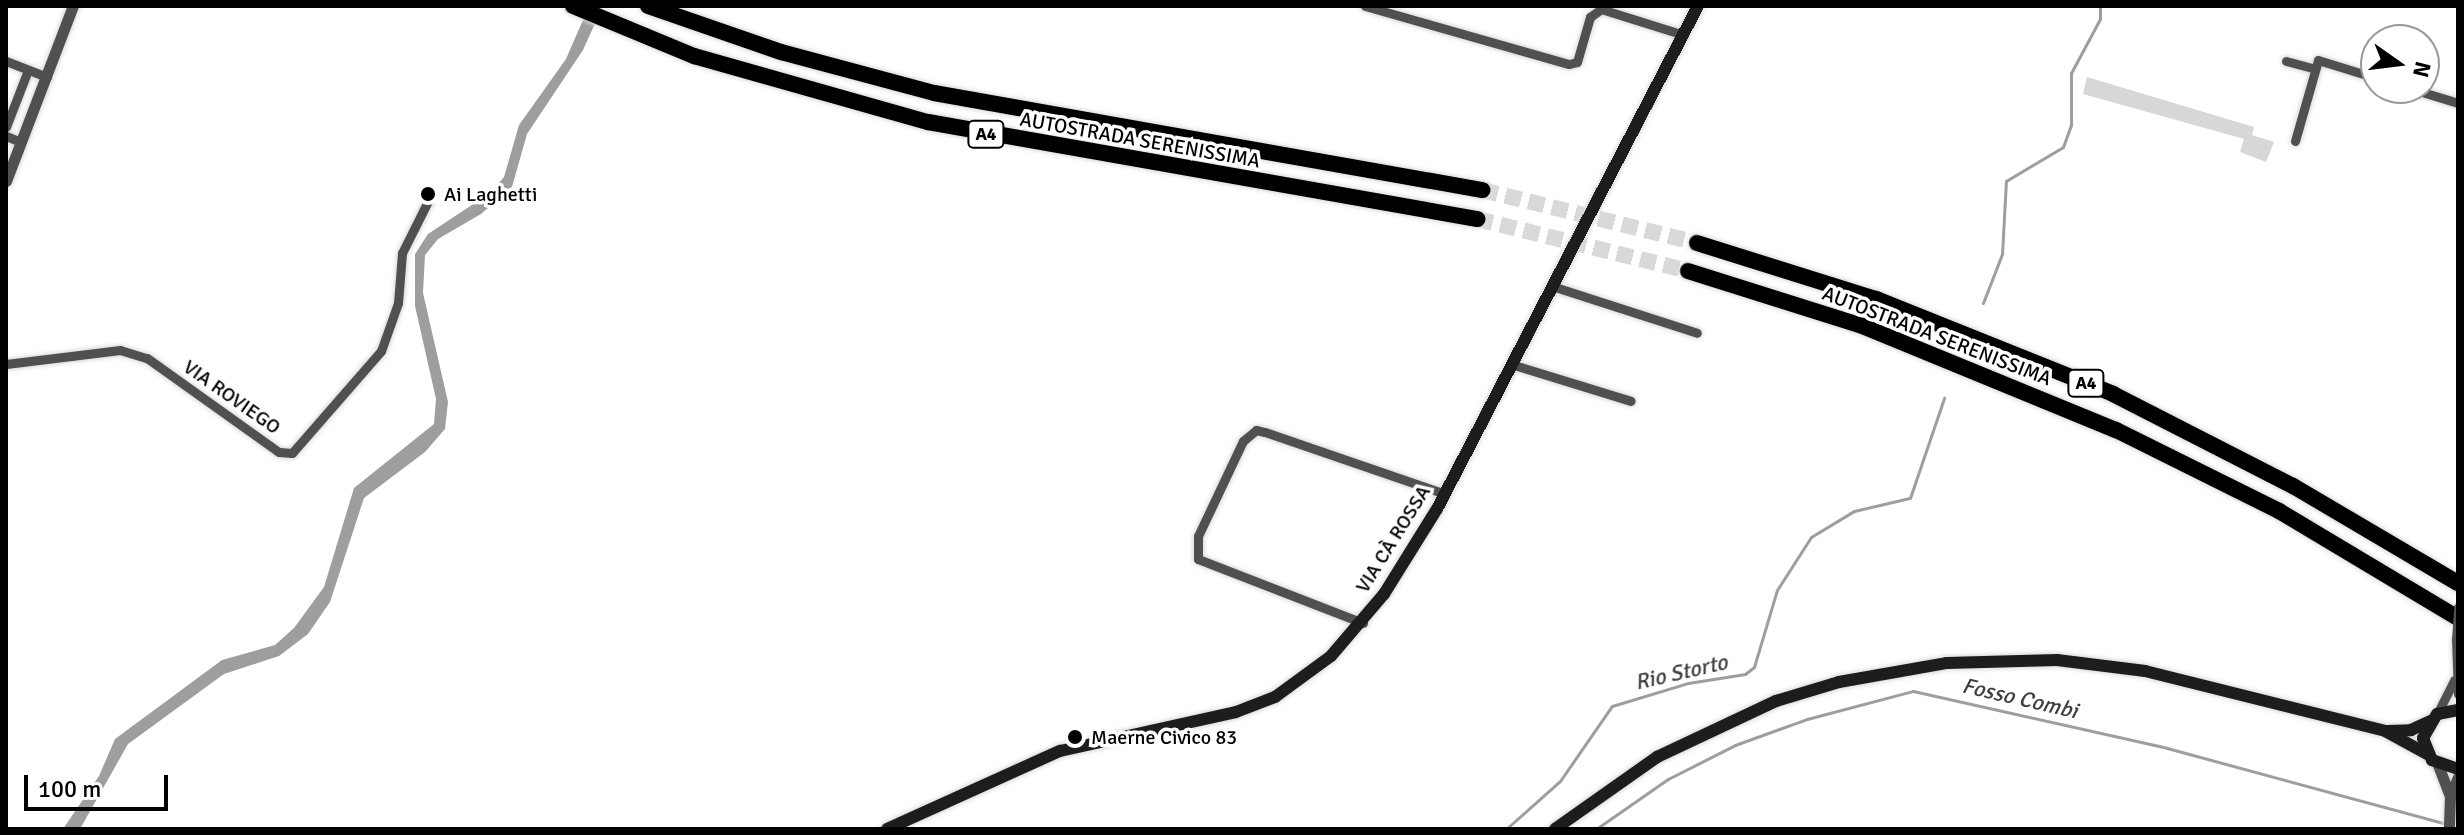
<!DOCTYPE html>
<meta charset="utf-8">
<style>
body{margin:0}
#map{position:relative;width:2464px;height:835px;overflow:hidden;background:#fff;font-family:Signika,sans-serif}
div>[style]{position:absolute}
[style*='--x']{left:calc(var(--x)*1px);top:calc(var(--y)*1px);width:calc(var(--w)*1px);rotate:calc(var(--a)*1deg)}
.green>*{inset:0;background:#d7d7d7}
.water>*{inset:0;background:#9e9e9e}
.stream>*{height:3px;margin:-1.5px;padding:0 1.5px;transform-origin:1.5px;border-radius:1.5px;background:#9e9e9e}
.motorway-tunnel>*{height:16px;margin-top:-8px;transform-origin:0;background:repeating-linear-gradient(90deg,#d9d9d9 0 16px,transparent 0 24px)}
.roads{filter:drop-shadow(0 0 2px #dbdbdb) drop-shadow(0 0 2px #dbdbdb)}
.minor>*{height:9px;margin:-4.5px;padding:0 4.5px;transform-origin:4.5px;border-radius:4.5px;background:#505050}
.tertiary>*{height:11px;margin:-5.5px;padding:0 5.5px;transform-origin:5.5px;border-radius:5.5px;background:#505050}
.secondary>*{height:12px;margin:-6px;padding:0 6px;transform-origin:6px;border-radius:6px;background:#1d1d1d}
.motorway>*{height:16px;margin:-8px;padding:0 8px;transform-origin:8px;border-radius:8px;background:#000}
.minor-bridge>*{height:9px;margin:-4.5px;padding:0 4.5px;transform-origin:4.5px;border-radius:4.5px;background:#505050}
.dots>*{width:22px;height:22px;translate:-50% -50%;box-sizing:border-box;border:4px solid #fff;border-radius:50%}
span{translate:-50% -50%;white-space:nowrap;text-align:center;line-height:1.15;-webkit-text-stroke:7px #fff;paint-order:stroke}
.shield-label span{padding:2px 6px;background:#fff;border:2px solid;border-radius:6px;-webkit-text-stroke-width:0}
.shield-label{font-size:18px;color:#000;font-weight:700}
.street-label{font-size:20px;color:#000}
.poi-label{font-size:20px;color:#000}
.left{translate:0 -50%;text-align:left}
.water-label{font-size:22px;color:#3f3f3f;font-style:italic}
.frame{position:absolute;inset:0;border:8px solid #000;pointer-events:none}
.north{position:absolute;left:2360px;top:24px;width:80px;height:80px;box-sizing:border-box;background:#fff;border:2px solid #999;border-radius:50%;rotate:104deg;font-size:22px;font-weight:700;line-height:32px;text-align:center;color:#000}
.north::after{content:'';display:block;margin:auto;width:28px;height:36px;background:#000;clip-path:polygon(50% 0,100% 100%,50% 72%,0 100%)}
.scale{position:absolute;left:24px;top:775px;width:144px;height:36px;box-sizing:border-box;border:4px solid #000;border-top:0;padding-left:10px;font-size:24px;line-height:28px;white-space:nowrap;color:#000;-webkit-text-stroke:6px #fff;paint-order:stroke}
</style>
<div id="map">
<div class="green">
<i style="clip-path:polygon(2087px 77px,2254px 127px,2252px 135px,2274px 142px,2266px 162px,2240px 152px,2244px 139px,2083px 94px)"></i>
</div>
<div class="water">
<i style="clip-path:polygon(589px 6px,603px 6px,583px 50px,527px 134px,512px 187px,481px 214px,438px 239px,425px 255px,423px 293px,448px 402px,445px 429px,425px 452px,364px 498px,330px 602px,308px 634px,279px 656px,224px 674px,128px 744px,80px 829px,63px 829px,99px 776px,115px 739px,222px 660px,275px 645px,294px 628px,324px 587px,354px 488px,434px 424px,436px 399px,415px 306px,415px 254px,428px 234px,490px 193px,504px 177px,519px 125px,566px 59px)"></i>
</div>
<div class="stream">
<i style="--x:1983;--y:303;--w:53;--a:-68.8"></i>
<i style="--x:2002;--y:254;--w:73;--a:-86.9"></i>
<i style="--x:2006;--y:181;--w:66;--a:-30.8"></i>
<i style="--x:2063;--y:147;--w:23;--a:-70"></i>
<i style="--x:2071;--y:125;--w:52;--a:-90"></i>
<i style="--x:2071;--y:73;--w:61;--a:-61.8"></i>
<i style="--x:2100;--y:19;--w:13;--a:-90"></i>
<i style="--x:1506;--y:829;--w:72;--a:-41.6"></i>
<i style="--x:1560;--y:781;--w:91;--a:-55.3"></i>
<i style="--x:1612;--y:706;--w:79;--a:-16.8"></i>
<i style="--x:1688;--y:683;--w:58;--a:-9"></i>
<i style="--x:1745;--y:674;--w:11;--a:-38"></i>
<i style="--x:1754;--y:667;--w:80;--a:-73.4"></i>
<i style="--x:1777;--y:590;--w:63;--a:-57.3"></i>
<i style="--x:1811;--y:537;--w:50;--a:-31.2"></i>
<i style="--x:1854;--y:511;--w:57;--a:-13.1"></i>
<i style="--x:1910;--y:498;--w:106;--a:-71.2"></i>
<i style="--x:1596;--y:829;--w:88;--a:-34.8"></i>
<i style="--x:1668;--y:779;--w:75;--a:-26.9"></i>
<i style="--x:1735;--y:745;--w:77;--a:-19.9"></i>
<i style="--x:1807;--y:719;--w:110;--a:-14.8"></i>
<i style="--x:1913;--y:691;--w:260;--a:12.6"></i>
<i style="--x:2167;--y:748;--w:290;--a:15.2"></i>
</div>
<div class="motorway-tunnel">
<i style="--x:1482;--y:190;--w:221;--a:13.8"></i>
<i style="--x:1477;--y:219;--w:217;--a:13.8"></i>
</div>
<div class="roads">
<div class="minor">
<i style="--x:1365;--y:6;--w:212;--a:15.9"></i>
<i style="--x:1569;--y:64;--w:8;--a:-14"></i>
<i style="--x:1577;--y:62;--w:47;--a:-73.9"></i>
<i style="--x:1590;--y:17;--w:14;--a:-36"></i>
<i style="--x:1601;--y:9;--w:87;--a:17.4"></i>
<i style="--x:6;--y:61;--w:44;--a:21.3"></i>
<i style="--x:2286;--y:61;--w:30;--a:15"></i>
<i style="--x:2409;--y:88;--w:51;--a:17"></i>
<i style="--x:6;--y:127;--w:61;--a:-68.9"></i>
<i style="--x:6;--y:136;--w:16;--a:22"></i>
<i style="--x:2295;--y:141;--w:84;--a:-74.1"></i>
<i style="--x:2318;--y:60;--w:61;--a:17.2"></i>
<i style="--x:1555;--y:287;--w:149;--a:17.9"></i>
<i style="--x:6;--y:364;--w:115;--a:-7"></i>
<i style="--x:120;--y:350;--w:28;--a:17"></i>
<i style="--x:147;--y:358;--w:162;--a:35.5"></i>
<i style="--x:279;--y:452;--w:13;--a:4"></i>
<i style="--x:292;--y:453;--w:135;--a:-48.9"></i>
<i style="--x:381;--y:351;--w:51;--a:-70.5"></i>
<i style="--x:398;--y:303;--w:50;--a:-85.4"></i>
<i style="--x:402;--y:253;--w:58;--a:-63.4"></i>
<i style="--x:1514;--y:365;--w:122;--a:17.1"></i>
<i style="--x:1363;--y:623;--w:177;--a:-158.8"></i>
<i style="--x:1198;--y:559;--w:23;--a:-90"></i>
<i style="--x:1198;--y:536;--w:105;--a:-64.7"></i>
<i style="--x:1243;--y:441;--w:17;--a:-40"></i>
<i style="--x:1256;--y:430;--w:9;--a:13"></i>
<i style="--x:1265;--y:432;--w:190;--a:19"></i>
<i style="--x:2456;--y:639;--w:55;--a:87.9"></i>
<i style="--x:2437;--y:714;--w:38;--a:-63"></i>
</div>
<div class="tertiary">
<i style="--x:6;--y:181;--w:187;--a:-69.1"></i>
<i style="--x:2438;--y:765;--w:33;--a:69"></i>
<i style="--x:2450;--y:796;--w:33;--a:92"></i>
<i style="--x:2450;--y:796;--w:21;--a:-67"></i>
</div>
<div class="secondary">
<i style="--x:2458;--y:710;--w:21;--a:169"></i>
<i style="--x:2437;--y:714;--w:28;--a:120"></i>
<i style="--x:2423;--y:738;--w:24;--a:68"></i>
<i style="--x:2432;--y:760;--w:28;--a:19"></i>
<i style="--x:2388;--y:731;--w:23;--a:-2"></i>
<i style="--x:2411;--y:730;--w:21;--a:-25"></i>
<i style="--x:887;--y:829;--w:190;--a:-24.3"></i>
<i style="--x:1060;--y:751;--w:180;--a:-12.5"></i>
<i style="--x:1236;--y:712;--w:42;--a:-21"></i>
<i style="--x:1275;--y:697;--w:69;--a:-36.2"></i>
<i style="--x:1331;--y:656;--w:82;--a:-49.5"></i>
<i style="--x:1384;--y:594;--w:100;--a:-58.1"></i>
<i style="--x:1437;--y:509;--w:567;--a:-62.58"></i>
<i style="--x:1555;--y:829;--w:125;--a:-35.2"></i>
<i style="--x:1657;--y:757;--w:132;--a:-25.2"></i>
<i style="--x:1776;--y:701;--w:66;--a:-16.8"></i>
<i style="--x:1839;--y:682;--w:110;--a:-10"></i>
<i style="--x:1947;--y:663;--w:110;--a:-1.6"></i>
<i style="--x:2057;--y:660;--w:89;--a:7.1"></i>
<i style="--x:2145;--y:671;--w:247;--a:14"></i>
<i style="--x:2385;--y:731;--w:48;--a:28.7"></i>
</div>
<div class="motorway">
<i style="--x:573;--y:6;--w:131;--a:22.5"></i>
<i style="--x:694;--y:56;--w:243;--a:15.8"></i>
<i style="--x:928;--y:122;--w:558;--a:10.02"></i>
<i style="--x:648;--y:6;--w:141;--a:19.1"></i>
<i style="--x:781;--y:52;--w:158;--a:15"></i>
<i style="--x:934;--y:93;--w:557;--a:10.04"></i>
<i style="--x:1697;--y:243;--w:188;--a:17.4"></i>
<i style="--x:1876;--y:299;--w:255;--a:21.8"></i>
<i style="--x:2113;--y:394;--w:202;--a:27.1"></i>
<i style="--x:2293;--y:486;--w:191;--a:30.5"></i>
<i style="--x:1688;--y:271;--w:182;--a:17.5"></i>
<i style="--x:1862;--y:326;--w:274;--a:22.3"></i>
<i style="--x:2116;--y:430;--w:182;--a:26.4"></i>
<i style="--x:2279;--y:511;--w:209;--a:30.9"></i>
</div>
</div>
<div class="minor-bridge">
<i style="--x:2456;--y:639;--w:32;--a:-86"></i>
</div>
<div class="dots">
<i style="left:428px;top:194px;background:#000"></i>
<i style="left:1075px;top:737px;background:#000"></i>
</div>
<div class="shield-label">
<span style="left:986px;top:134px">A4</span>
<span style="left:2086px;top:383px">A4</span>
</div>
<div class="street-label">
<span style="left:1140px;top:140px;rotate:10deg">AUTOSTRADA SERENISSIMA</span>
<span style="left:1937px;top:336px;rotate:21deg">AUTOSTRADA SERENISSIMA</span>
<span style="left:232px;top:397px;rotate:35deg">VIA ROVIEGO</span>
<span style="left:1393px;top:539px;rotate:-58deg">VIA CÀ ROSSA</span>
</div>
<div class="poi-label">
<span class="left" style="left:444px;top:194px">Ai Laghetti</span>
<span class="left" style="left:1091px;top:737px">Maerne Civico 83</span>
</div>
<div class="water-label">
<span style="left:1681px;top:672px;rotate:-13deg">Rio Storto</span>
<span style="left:2020px;top:698px;rotate:13deg">Fosso Combi</span>
</div>
<div class="frame"></div>
<div class="north">N</div>
<div class="scale">100 m</div>
</div>
